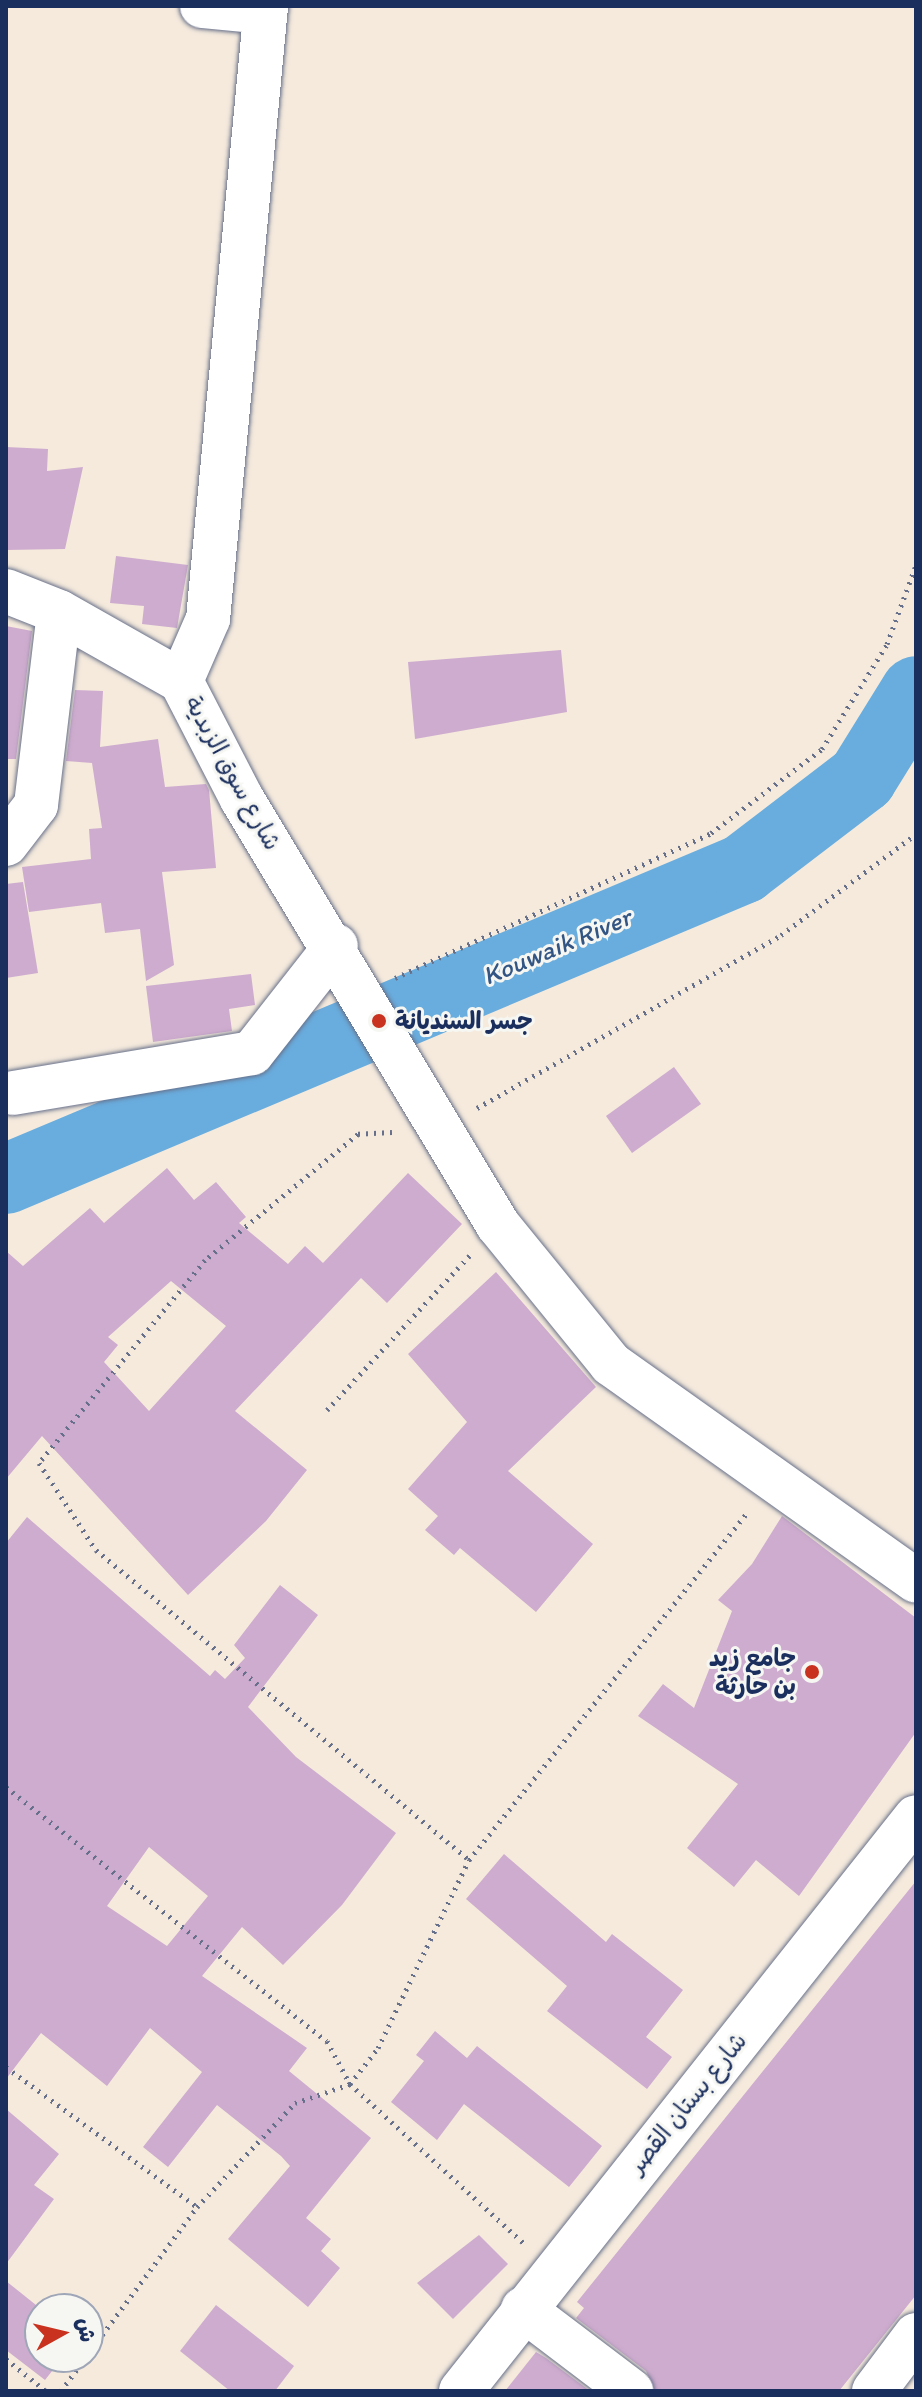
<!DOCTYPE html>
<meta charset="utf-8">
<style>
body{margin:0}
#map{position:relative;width:922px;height:2397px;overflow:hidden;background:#f5eadc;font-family:Itim,"Playpen Sans Arabic",sans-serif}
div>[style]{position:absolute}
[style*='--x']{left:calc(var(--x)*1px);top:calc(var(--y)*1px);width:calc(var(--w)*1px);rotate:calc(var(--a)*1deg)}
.river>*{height:70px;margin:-35px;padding:0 35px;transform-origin:35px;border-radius:35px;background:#69adde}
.building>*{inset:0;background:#ceaccf}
.path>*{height:5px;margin-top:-2.5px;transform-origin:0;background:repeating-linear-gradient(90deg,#67708a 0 2px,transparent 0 8px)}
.roads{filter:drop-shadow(0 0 2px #67708a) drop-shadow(0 0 2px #67708a)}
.minor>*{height:44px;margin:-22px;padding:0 22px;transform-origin:22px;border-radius:22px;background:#fff}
.secondary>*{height:44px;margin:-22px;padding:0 22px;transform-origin:22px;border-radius:22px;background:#fff}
.dots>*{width:22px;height:22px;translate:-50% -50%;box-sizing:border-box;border:4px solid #f6f6f2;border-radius:50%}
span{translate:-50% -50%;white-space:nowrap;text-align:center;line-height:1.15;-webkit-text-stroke:6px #f6f6f2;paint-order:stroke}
.street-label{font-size:24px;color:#1b2f5e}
.poi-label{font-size:24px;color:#1b2f5e;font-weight:700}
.left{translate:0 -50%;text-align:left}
.right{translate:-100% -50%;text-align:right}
.water-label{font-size:26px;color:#325584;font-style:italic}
.frame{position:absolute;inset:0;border:8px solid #1b2f5e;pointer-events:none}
.north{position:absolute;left:24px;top:2293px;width:80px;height:80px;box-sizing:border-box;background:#f6f6f2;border:2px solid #9ea6b7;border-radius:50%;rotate:82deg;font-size:22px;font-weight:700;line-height:32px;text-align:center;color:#1b2f5e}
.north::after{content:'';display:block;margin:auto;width:28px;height:36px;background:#c8321e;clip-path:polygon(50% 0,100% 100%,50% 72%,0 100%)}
</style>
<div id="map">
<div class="river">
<i style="--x:6;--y:1179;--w:800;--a:-22.81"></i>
<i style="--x:743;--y:869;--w:150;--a:-37.4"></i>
<i style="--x:862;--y:778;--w:102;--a:-58.2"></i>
</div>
<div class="building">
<i style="clip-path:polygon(6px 447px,48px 449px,47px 471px,83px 467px,65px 549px,6px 550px)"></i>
<i style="clip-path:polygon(116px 556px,188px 565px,177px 628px,142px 624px,144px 606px,110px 603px)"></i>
<i style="clip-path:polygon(6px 626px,32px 631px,16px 759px,6px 759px)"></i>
<i style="clip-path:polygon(561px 650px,567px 712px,415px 739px,408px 662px)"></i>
<i style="clip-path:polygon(75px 690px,103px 691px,100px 747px,158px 739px,165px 787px,206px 784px,209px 790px,216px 868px,162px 872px,174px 965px,146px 981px,140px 929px,105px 933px,101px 903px,29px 912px,22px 867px,91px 859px,89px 829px,102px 828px,92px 763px,66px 761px)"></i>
<i style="clip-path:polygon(23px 882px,38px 973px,6px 978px,6px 884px)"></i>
<i style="clip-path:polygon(251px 974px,255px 1005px,229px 1009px,232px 1031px,153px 1042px,146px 986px)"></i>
<i style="clip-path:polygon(674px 1067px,701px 1104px,632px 1153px,606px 1116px)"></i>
<i style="clip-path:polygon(evenodd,167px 1168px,194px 1200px,216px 1182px,246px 1217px,239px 1223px,288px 1264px,305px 1246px,323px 1263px,408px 1173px,462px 1224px,387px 1303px,361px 1278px,235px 1411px,307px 1470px,266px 1521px,188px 1595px,42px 1436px,6px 1479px,6px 1251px,23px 1266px,90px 1208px,104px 1223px,167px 1168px,171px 1281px,226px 1326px,149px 1411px,104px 1362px,118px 1345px,108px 1337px,171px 1281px)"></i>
<i style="clip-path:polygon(496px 1272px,596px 1387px,508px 1471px,593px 1544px,536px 1612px,460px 1548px,454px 1555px,425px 1530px,438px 1516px,408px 1489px,467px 1422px,408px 1354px)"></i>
<i style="clip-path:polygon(782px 1516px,916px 1618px,916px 1732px,799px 1896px,756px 1860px,734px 1887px,687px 1848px,738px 1784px,638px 1716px,663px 1684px,694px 1708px,732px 1611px,718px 1600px,752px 1564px)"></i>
<i style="clip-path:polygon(evenodd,27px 1517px,210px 1676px,215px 1670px,225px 1679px,245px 1658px,234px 1645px,280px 1585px,318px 1615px,248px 1707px,296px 1757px,396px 1833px,342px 1905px,283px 1965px,242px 1927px,202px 1976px,307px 2048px,289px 2071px,371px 2138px,306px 2218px,331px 2239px,321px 2251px,340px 2268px,308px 2307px,228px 2239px,290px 2166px,281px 2156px,217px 2105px,168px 2167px,143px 2147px,202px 2072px,150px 2028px,107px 2086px,41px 2033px,6px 2079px,6px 1543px,27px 1517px,149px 1847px,208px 1896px,167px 1946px,107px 1906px,149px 1847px)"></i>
<i style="clip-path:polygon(504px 1854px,606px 1942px,612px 1934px,683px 1990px,646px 2037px,672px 2057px,647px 2089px,547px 2011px,567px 1986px,466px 1899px)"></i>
<i style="clip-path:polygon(916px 1881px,916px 2295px,839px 2391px,655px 2391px,646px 2371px,576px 2318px,584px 2308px,577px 2302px)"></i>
<i style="clip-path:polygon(435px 2031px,467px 2058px,477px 2046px,602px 2146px,569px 2187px,464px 2104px,437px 2140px,391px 2102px,424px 2061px,416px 2055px)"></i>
<i style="clip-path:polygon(6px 2109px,59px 2154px,34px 2185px,54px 2199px,6px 2264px)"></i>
<i style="clip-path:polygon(479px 2235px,508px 2264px,453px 2319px,417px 2283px)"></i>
<i style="clip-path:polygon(6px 2281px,41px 2309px,40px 2357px,63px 2357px,45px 2380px,6px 2350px)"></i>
<i style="clip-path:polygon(216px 2305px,294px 2366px,275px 2391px,230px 2391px,180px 2351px)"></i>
<i style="clip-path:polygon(536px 2352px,546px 2358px,590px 2391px,505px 2391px)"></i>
</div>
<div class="path">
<i style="--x:395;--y:978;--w:348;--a:-24.6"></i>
<i style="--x:711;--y:833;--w:139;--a:-37.1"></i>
<i style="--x:822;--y:749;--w:123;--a:-58.2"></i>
<i style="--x:887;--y:644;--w:84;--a:-69.8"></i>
<i style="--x:477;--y:1108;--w:350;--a:-29.6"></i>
<i style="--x:781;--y:935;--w:169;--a:-36.8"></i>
<i style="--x:392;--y:1132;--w:34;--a:177"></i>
<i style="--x:358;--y:1134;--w:198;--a:140.5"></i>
<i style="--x:205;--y:1260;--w:262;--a:129.3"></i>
<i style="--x:39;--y:1463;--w:104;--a:56.8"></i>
<i style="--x:96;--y:1550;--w:485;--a:39.7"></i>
<i style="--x:327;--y:1410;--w:211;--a:-47.3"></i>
<i style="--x:6;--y:1787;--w:409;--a:38.4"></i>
<i style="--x:327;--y:2041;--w:49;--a:61.9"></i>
<i style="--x:350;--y:2084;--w:46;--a:-52.1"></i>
<i style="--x:378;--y:2048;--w:209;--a:-64.2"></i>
<i style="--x:469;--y:1860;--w:446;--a:-51.3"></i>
<i style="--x:6;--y:2067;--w:237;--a:36.2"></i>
<i style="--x:88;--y:2354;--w:183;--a:-53.4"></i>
<i style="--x:197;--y:2207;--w:143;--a:-46.7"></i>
<i style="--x:295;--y:2103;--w:58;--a:-19.1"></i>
<i style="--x:350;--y:2084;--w:239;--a:42.5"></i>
<i style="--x:6;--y:2359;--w:51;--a:38.7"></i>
<i style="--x:61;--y:2391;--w:42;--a:-53.7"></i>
</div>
<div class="roads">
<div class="minor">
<i style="--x:202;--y:6;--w:63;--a:5.4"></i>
<i style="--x:6;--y:591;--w:57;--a:21.6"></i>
<i style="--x:59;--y:612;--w:140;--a:29.5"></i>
<i style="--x:181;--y:681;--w:133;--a:62.7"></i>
<i style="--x:242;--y:799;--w:497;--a:59"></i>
<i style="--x:498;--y:1225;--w:179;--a:50.9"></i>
<i style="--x:611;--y:1364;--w:374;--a:35.4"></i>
<i style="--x:181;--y:681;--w:68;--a:-66.5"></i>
<i style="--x:208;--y:619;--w:616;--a:-84.59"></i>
<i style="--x:6;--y:844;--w:49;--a:-52.4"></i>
<i style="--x:36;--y:805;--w:194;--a:-83.2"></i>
<i style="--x:13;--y:1093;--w:242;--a:-9.5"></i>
<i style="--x:252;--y:1053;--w:136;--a:-51.9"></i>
<i style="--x:523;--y:2309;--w:136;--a:37.2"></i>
<i style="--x:874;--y:2391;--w:70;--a:-53.1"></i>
</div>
<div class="secondary">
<i style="--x:461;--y:2391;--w:732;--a:-51.6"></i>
</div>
</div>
<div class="dots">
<i style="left:379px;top:1021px;background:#c8321e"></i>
<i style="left:812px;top:1672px;background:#c8321e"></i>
</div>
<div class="street-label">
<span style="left:233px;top:773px;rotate:61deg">شارع سوق الزبدية</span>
<span style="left:687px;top:2103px;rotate:-51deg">شارع بستان القصر</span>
</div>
<div class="poi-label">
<span class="left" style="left:395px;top:1021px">جسر السنديانة</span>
<span class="right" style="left:796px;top:1672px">جامع زيد<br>بن حارثة</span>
</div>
<div class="water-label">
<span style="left:557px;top:947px;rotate:-23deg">Kouwaik River</span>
</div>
<div class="frame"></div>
<div class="north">ش</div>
</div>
